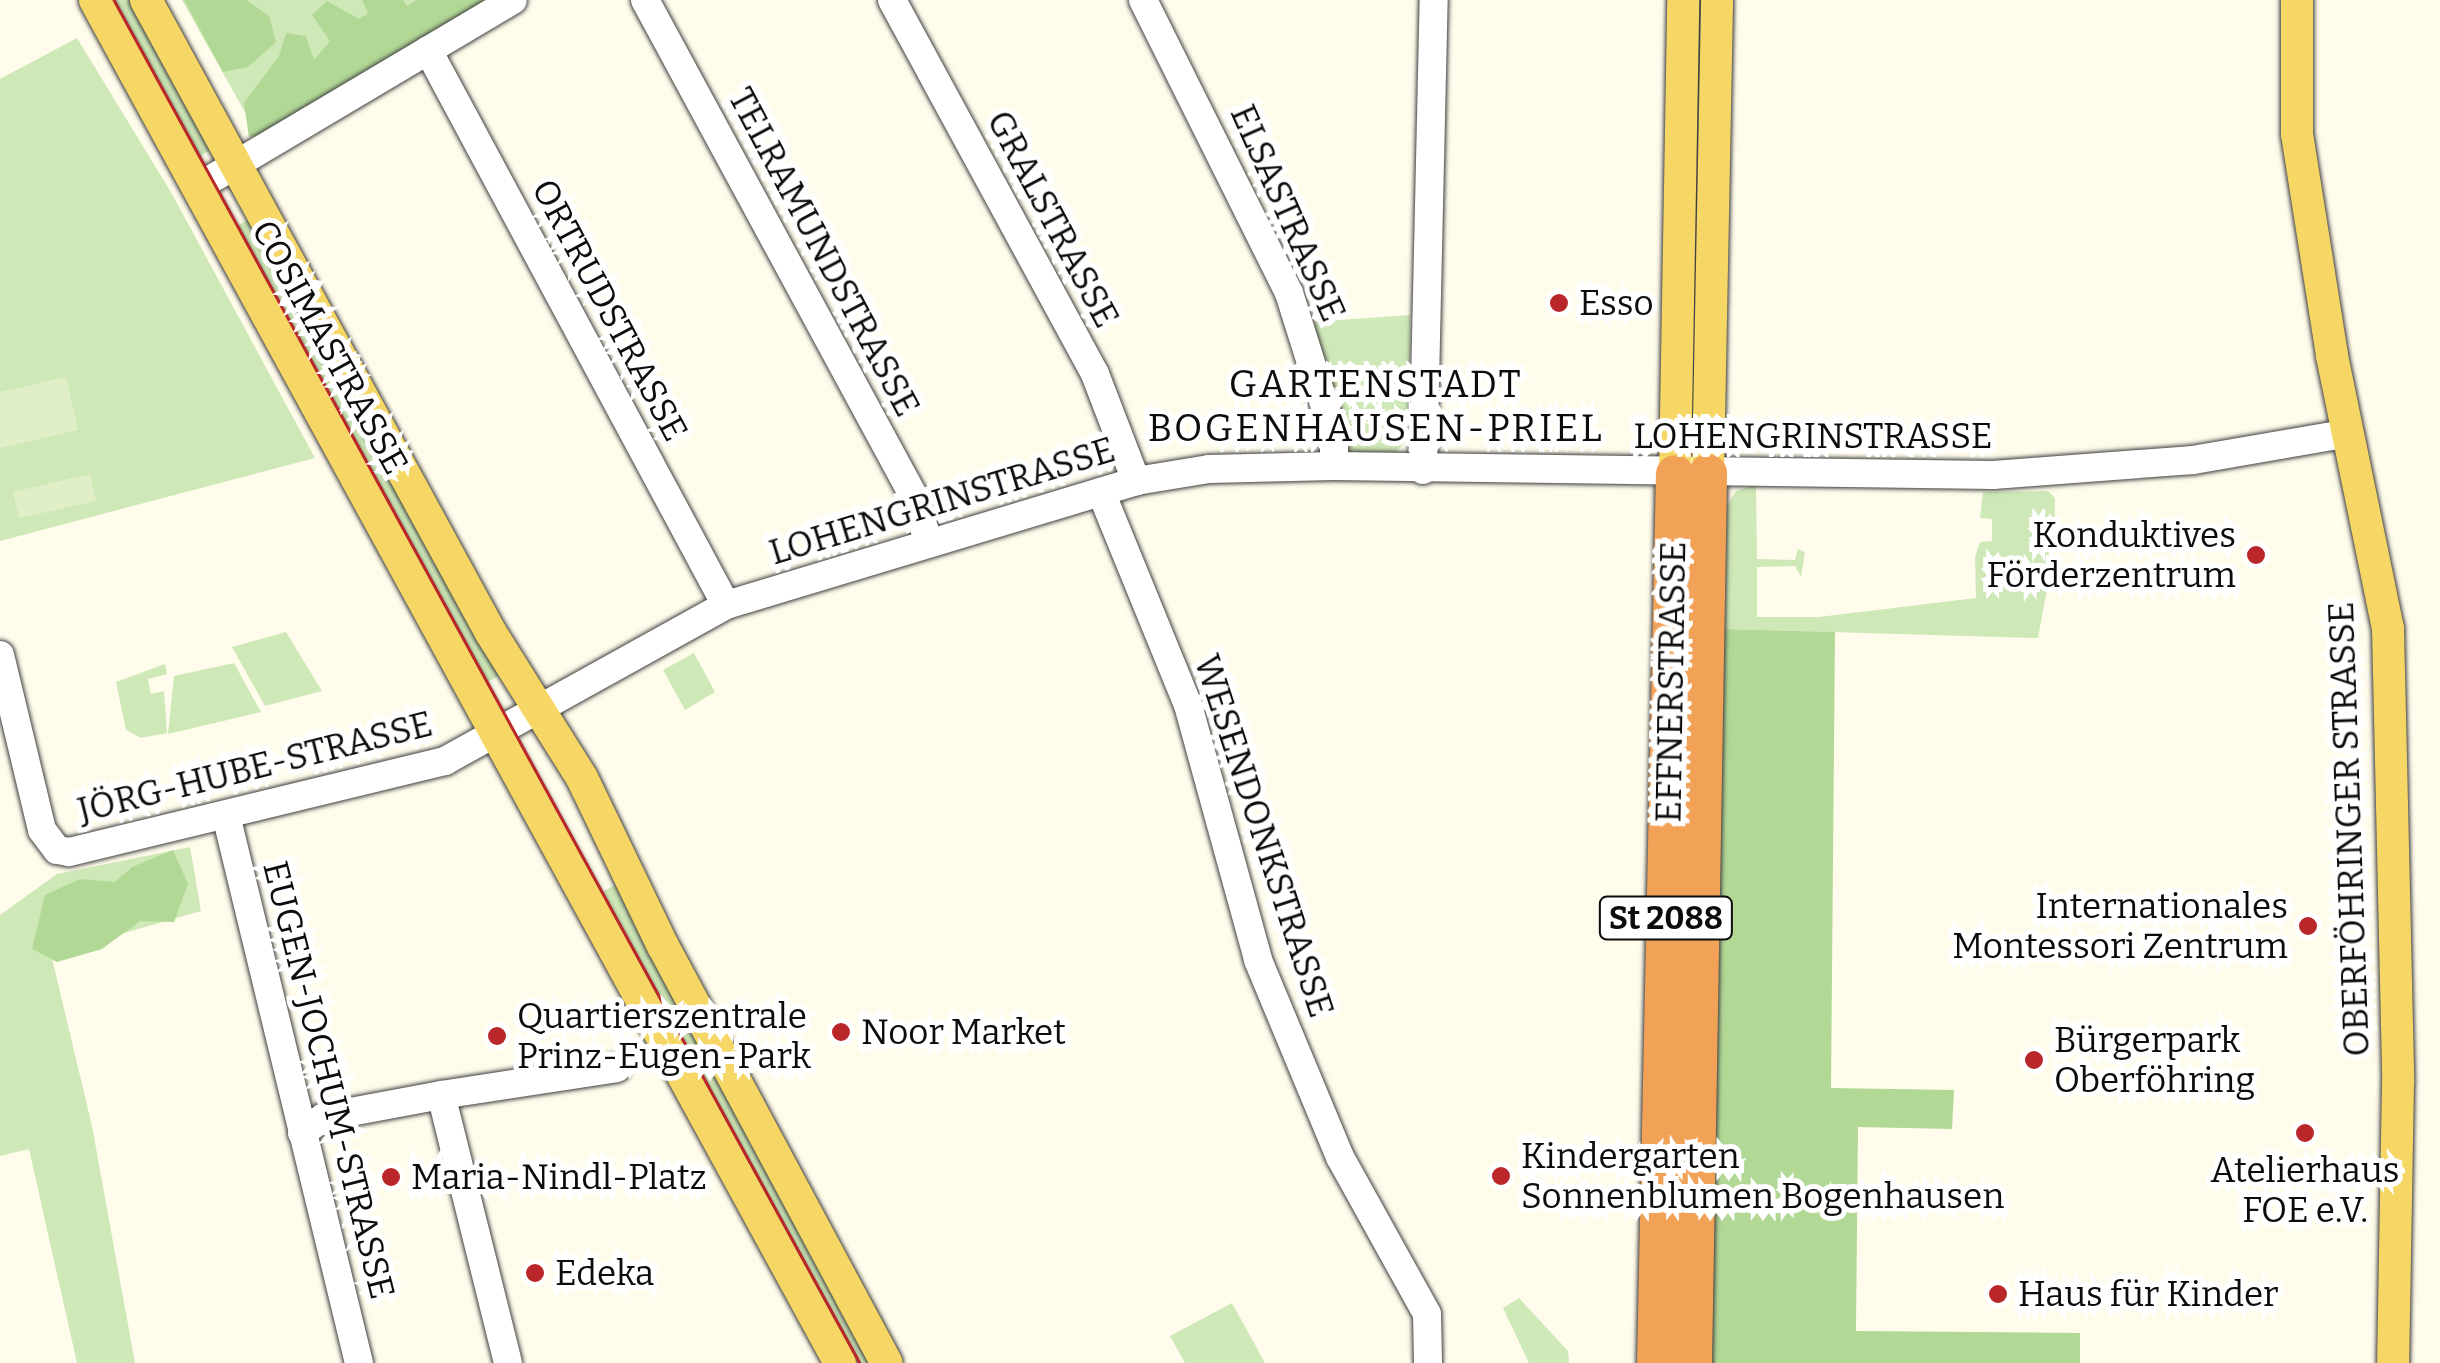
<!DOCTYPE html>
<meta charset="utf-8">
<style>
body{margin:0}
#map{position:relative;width:2440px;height:1363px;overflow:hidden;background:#fffcec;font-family:Bitter,serif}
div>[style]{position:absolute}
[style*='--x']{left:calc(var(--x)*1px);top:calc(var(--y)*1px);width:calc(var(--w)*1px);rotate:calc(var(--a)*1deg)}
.green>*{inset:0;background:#cfe8b7}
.forest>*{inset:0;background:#b2d896}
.pitch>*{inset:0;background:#e1efc8}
.roads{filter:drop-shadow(0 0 2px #3f3f3f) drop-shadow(0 0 2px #3f3f3f)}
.minor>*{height:28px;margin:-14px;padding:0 14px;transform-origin:14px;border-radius:14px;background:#fff}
.major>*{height:32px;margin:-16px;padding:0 16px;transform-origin:16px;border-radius:16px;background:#f6d765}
.highway>*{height:38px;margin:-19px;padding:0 19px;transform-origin:19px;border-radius:19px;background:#f2a257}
.tram>*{height:2.5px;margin:-1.25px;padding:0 1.25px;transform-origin:1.25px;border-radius:1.25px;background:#ba272a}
.dots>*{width:28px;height:28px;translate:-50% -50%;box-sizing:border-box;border:5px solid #fff;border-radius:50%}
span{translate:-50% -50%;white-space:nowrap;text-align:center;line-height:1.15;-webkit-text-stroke:10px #fff;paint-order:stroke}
.shield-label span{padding:2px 8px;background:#fff;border:2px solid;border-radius:8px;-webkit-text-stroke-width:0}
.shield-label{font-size:32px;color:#0c0c0c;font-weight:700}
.street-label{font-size:35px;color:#0c0c0c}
.poi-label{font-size:35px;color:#0c0c0c}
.left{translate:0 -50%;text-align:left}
.right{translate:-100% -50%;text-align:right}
.neighbourhood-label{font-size:38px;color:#0c0c0c;letter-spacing:2.5px}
</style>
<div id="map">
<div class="green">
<i style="clip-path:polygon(103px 0,139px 0,218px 146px,191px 161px)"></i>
<i style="clip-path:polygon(182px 0,484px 0,255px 130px)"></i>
<i style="clip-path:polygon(77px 38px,172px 194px,315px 458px,0 541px,0 79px)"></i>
<i style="clip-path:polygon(257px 215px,506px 672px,478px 687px,230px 230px)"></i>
<i style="clip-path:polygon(1410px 315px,1409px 438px,1396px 452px,1351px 452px,1310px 322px)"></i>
<i style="clip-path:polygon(1756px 485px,1757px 559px,1795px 560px,1798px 549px,1805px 552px,1801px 577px,1795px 566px,1757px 567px,1757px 617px,1819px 617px,1976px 598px,1975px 557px,1980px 542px,1992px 541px,1992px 519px,1980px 518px,1983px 492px,2048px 491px,2055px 498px,2054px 552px,2038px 638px,1724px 629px,1723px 513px,1736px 491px)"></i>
<i style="clip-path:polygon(286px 632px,322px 691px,265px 706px,232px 647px)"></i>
<i style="clip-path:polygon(694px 653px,715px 692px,685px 710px,663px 670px)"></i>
<i style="clip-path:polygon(234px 663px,261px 712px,168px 734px,174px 676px)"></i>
<i style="clip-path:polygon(165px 664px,167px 674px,148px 679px,151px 694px,164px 691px,167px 733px,141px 738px,126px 730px,116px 682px)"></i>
<i style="clip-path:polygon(190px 847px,201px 911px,51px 954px,92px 1126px,135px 1363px,77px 1363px,29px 1149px,0 1156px,0 915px,57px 874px)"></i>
<i style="clip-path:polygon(624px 880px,880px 1363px,850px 1363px,591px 898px)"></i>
<i style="clip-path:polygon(1519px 1298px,1568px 1351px,1569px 1363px,1529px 1363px,1503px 1308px)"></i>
<i style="clip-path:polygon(1232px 1303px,1265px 1363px,1185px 1363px,1170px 1336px)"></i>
</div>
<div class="forest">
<i style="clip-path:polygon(184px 0,246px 0,269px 16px,276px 42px,248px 67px,223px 72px)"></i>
<i style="clip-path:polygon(362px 0,403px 0,407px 6px,417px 0,500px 0,277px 131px,249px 137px,244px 103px,279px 56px,286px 33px,306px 36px,314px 60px,330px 41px,312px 15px,327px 1px,359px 19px,368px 13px)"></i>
<i style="clip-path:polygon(1724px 629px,1835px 632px,1831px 1088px,1954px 1090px,1952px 1129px,1858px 1127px,1856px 1331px,2080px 1333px,2080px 1363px,1711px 1363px)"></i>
<i style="clip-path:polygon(173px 850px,188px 884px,174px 922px,140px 921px,102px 949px,57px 962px,32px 949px,45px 895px,80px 879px,115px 882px,132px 867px)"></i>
</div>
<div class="pitch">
<i style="clip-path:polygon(66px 377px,78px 430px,0 448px,0 392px)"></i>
<i style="clip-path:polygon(90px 474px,96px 501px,19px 518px,13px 492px)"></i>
</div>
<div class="roads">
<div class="minor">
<i style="--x:645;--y:0;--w:563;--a:61.57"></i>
<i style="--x:913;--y:495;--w:51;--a:71.6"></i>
<i style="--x:892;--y:0;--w:426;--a:61.5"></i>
<i style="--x:1095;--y:374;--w:115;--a:69"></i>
<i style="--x:1143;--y:0;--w:327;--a:63.5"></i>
<i style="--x:1289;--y:293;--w:150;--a:72.5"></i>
<i style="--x:1334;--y:436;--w:30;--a:90"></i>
<i style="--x:428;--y:50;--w:630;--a:61.77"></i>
<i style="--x:198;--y:187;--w:366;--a:-30.7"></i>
<i style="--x:1423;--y:470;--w:470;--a:-88.7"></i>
<i style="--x:1101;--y:492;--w:230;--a:67.8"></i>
<i style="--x:1188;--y:705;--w:264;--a:74.6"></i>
<i style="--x:1258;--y:960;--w:213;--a:67.4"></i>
<i style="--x:1340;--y:1157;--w:179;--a:61"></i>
<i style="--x:1427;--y:1314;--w:49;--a:88.8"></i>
<i style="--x:0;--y:655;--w:180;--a:76.5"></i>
<i style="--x:42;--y:830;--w:25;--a:53"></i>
<i style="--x:57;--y:850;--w:12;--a:9"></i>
<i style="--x:69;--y:852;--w:387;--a:-13.6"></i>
<i style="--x:445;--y:761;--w:321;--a:-29"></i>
<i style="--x:726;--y:605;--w:428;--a:-16.8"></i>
<i style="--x:1136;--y:481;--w:74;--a:-9.3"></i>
<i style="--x:1209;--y:469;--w:125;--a:-1.4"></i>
<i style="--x:1334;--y:466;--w:659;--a:0.78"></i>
<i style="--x:1993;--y:475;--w:201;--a:-4.3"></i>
<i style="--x:2193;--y:460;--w:158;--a:-9.8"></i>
<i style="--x:226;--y:815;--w:564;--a:76.36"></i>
<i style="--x:302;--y:1133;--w:27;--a:-36"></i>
<i style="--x:324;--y:1117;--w:119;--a:-10.6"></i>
<i style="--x:508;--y:1363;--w:276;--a:-104"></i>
<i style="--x:441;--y:1095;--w:178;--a:-8.7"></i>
</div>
<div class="major">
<i style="--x:95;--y:0;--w:1553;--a:61.34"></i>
<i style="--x:146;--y:0;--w:721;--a:61.41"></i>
<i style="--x:491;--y:633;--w:171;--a:57.9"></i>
<i style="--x:582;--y:778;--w:187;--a:64.3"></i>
<i style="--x:663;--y:946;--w:473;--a:61.8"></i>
<i style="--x:2297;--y:0;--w:134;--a:90"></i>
<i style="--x:2297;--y:134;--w:225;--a:81"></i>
<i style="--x:2332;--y:356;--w:278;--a:78.4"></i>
<i style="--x:2388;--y:628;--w:455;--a:88.7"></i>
<i style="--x:2398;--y:1083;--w:280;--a:91"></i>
<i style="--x:1708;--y:473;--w:473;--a:-88.9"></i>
<i style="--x:1675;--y:474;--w:474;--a:-89"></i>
</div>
<div class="highway">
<i style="--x:1656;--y:1363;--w:889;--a:-88.78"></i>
<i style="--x:1693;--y:1363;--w:890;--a:-89.03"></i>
</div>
</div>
<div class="tram">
<i style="--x:114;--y:0;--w:1554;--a:61.31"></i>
</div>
<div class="dots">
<i style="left:1559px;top:303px;background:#ba272a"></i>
<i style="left:2256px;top:555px;background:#ba272a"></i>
<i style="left:2308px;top:926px;background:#ba272a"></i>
<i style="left:841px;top:1032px;background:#ba272a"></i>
<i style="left:497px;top:1036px;background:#ba272a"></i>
<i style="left:2034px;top:1060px;background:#ba272a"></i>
<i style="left:2305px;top:1133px;background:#ba272a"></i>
<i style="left:1501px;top:1176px;background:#ba272a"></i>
<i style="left:391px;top:1177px;background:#ba272a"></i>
<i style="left:535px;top:1273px;background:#ba272a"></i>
<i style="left:1998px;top:1294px;background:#ba272a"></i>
</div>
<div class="shield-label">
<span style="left:1666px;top:918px">St 2088</span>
</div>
<div class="street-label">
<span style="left:1288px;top:213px;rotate:66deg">ELSASTRASSE</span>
<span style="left:1053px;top:219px;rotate:62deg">GRALSTRASSE</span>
<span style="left:824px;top:252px;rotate:62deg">TELRAMUNDSTRASSE</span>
<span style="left:610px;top:310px;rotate:62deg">ORTRUDSTRASSE</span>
<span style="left:330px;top:347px;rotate:61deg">COSIMASTRASSE</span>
<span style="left:1813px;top:436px">LOHENGRINSTRASSE</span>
<span style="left:942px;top:501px;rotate:-17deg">LOHENGRINSTRASSE</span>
<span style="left:1671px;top:682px;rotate:-89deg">EFFNERSTRASSE</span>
<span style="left:255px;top:767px;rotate:-14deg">JÖRG-HUBE-STRASSE</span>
<span style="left:2349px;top:829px;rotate:-92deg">OBERFÖHRINGER STRASSE</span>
<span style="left:1264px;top:836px;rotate:72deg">WESENDONKSTRASSE</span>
<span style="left:329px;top:1080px;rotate:76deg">EUGEN-JOCHUM-STRASSE</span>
</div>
<div class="poi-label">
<span class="left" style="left:1579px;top:303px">Esso</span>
<span class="right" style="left:2236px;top:555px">Konduktives<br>Förderzentrum</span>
<span class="right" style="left:2288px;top:926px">Internationales<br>Montessori Zentrum</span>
<span class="left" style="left:517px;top:1036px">Quartierszentrale<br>Prinz-Eugen-Park</span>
<span class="left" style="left:861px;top:1032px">Noor Market</span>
<span class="left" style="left:2054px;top:1060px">Bürgerpark<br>Oberföhring</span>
<span class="left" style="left:1521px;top:1176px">Kindergarten<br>Sonnenblumen Bogenhausen</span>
<span style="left:2305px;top:1190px">Atelierhaus<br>FOE e.V.</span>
<span class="left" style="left:411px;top:1177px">Maria-Nindl-Platz</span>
<span class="left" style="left:555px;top:1273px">Edeka</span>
<span class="left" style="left:2018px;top:1294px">Haus für Kinder</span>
</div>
<div class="neighbourhood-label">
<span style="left:1376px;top:407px">GARTENSTADT<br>BOGENHAUSEN-PRIEL</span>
</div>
</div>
